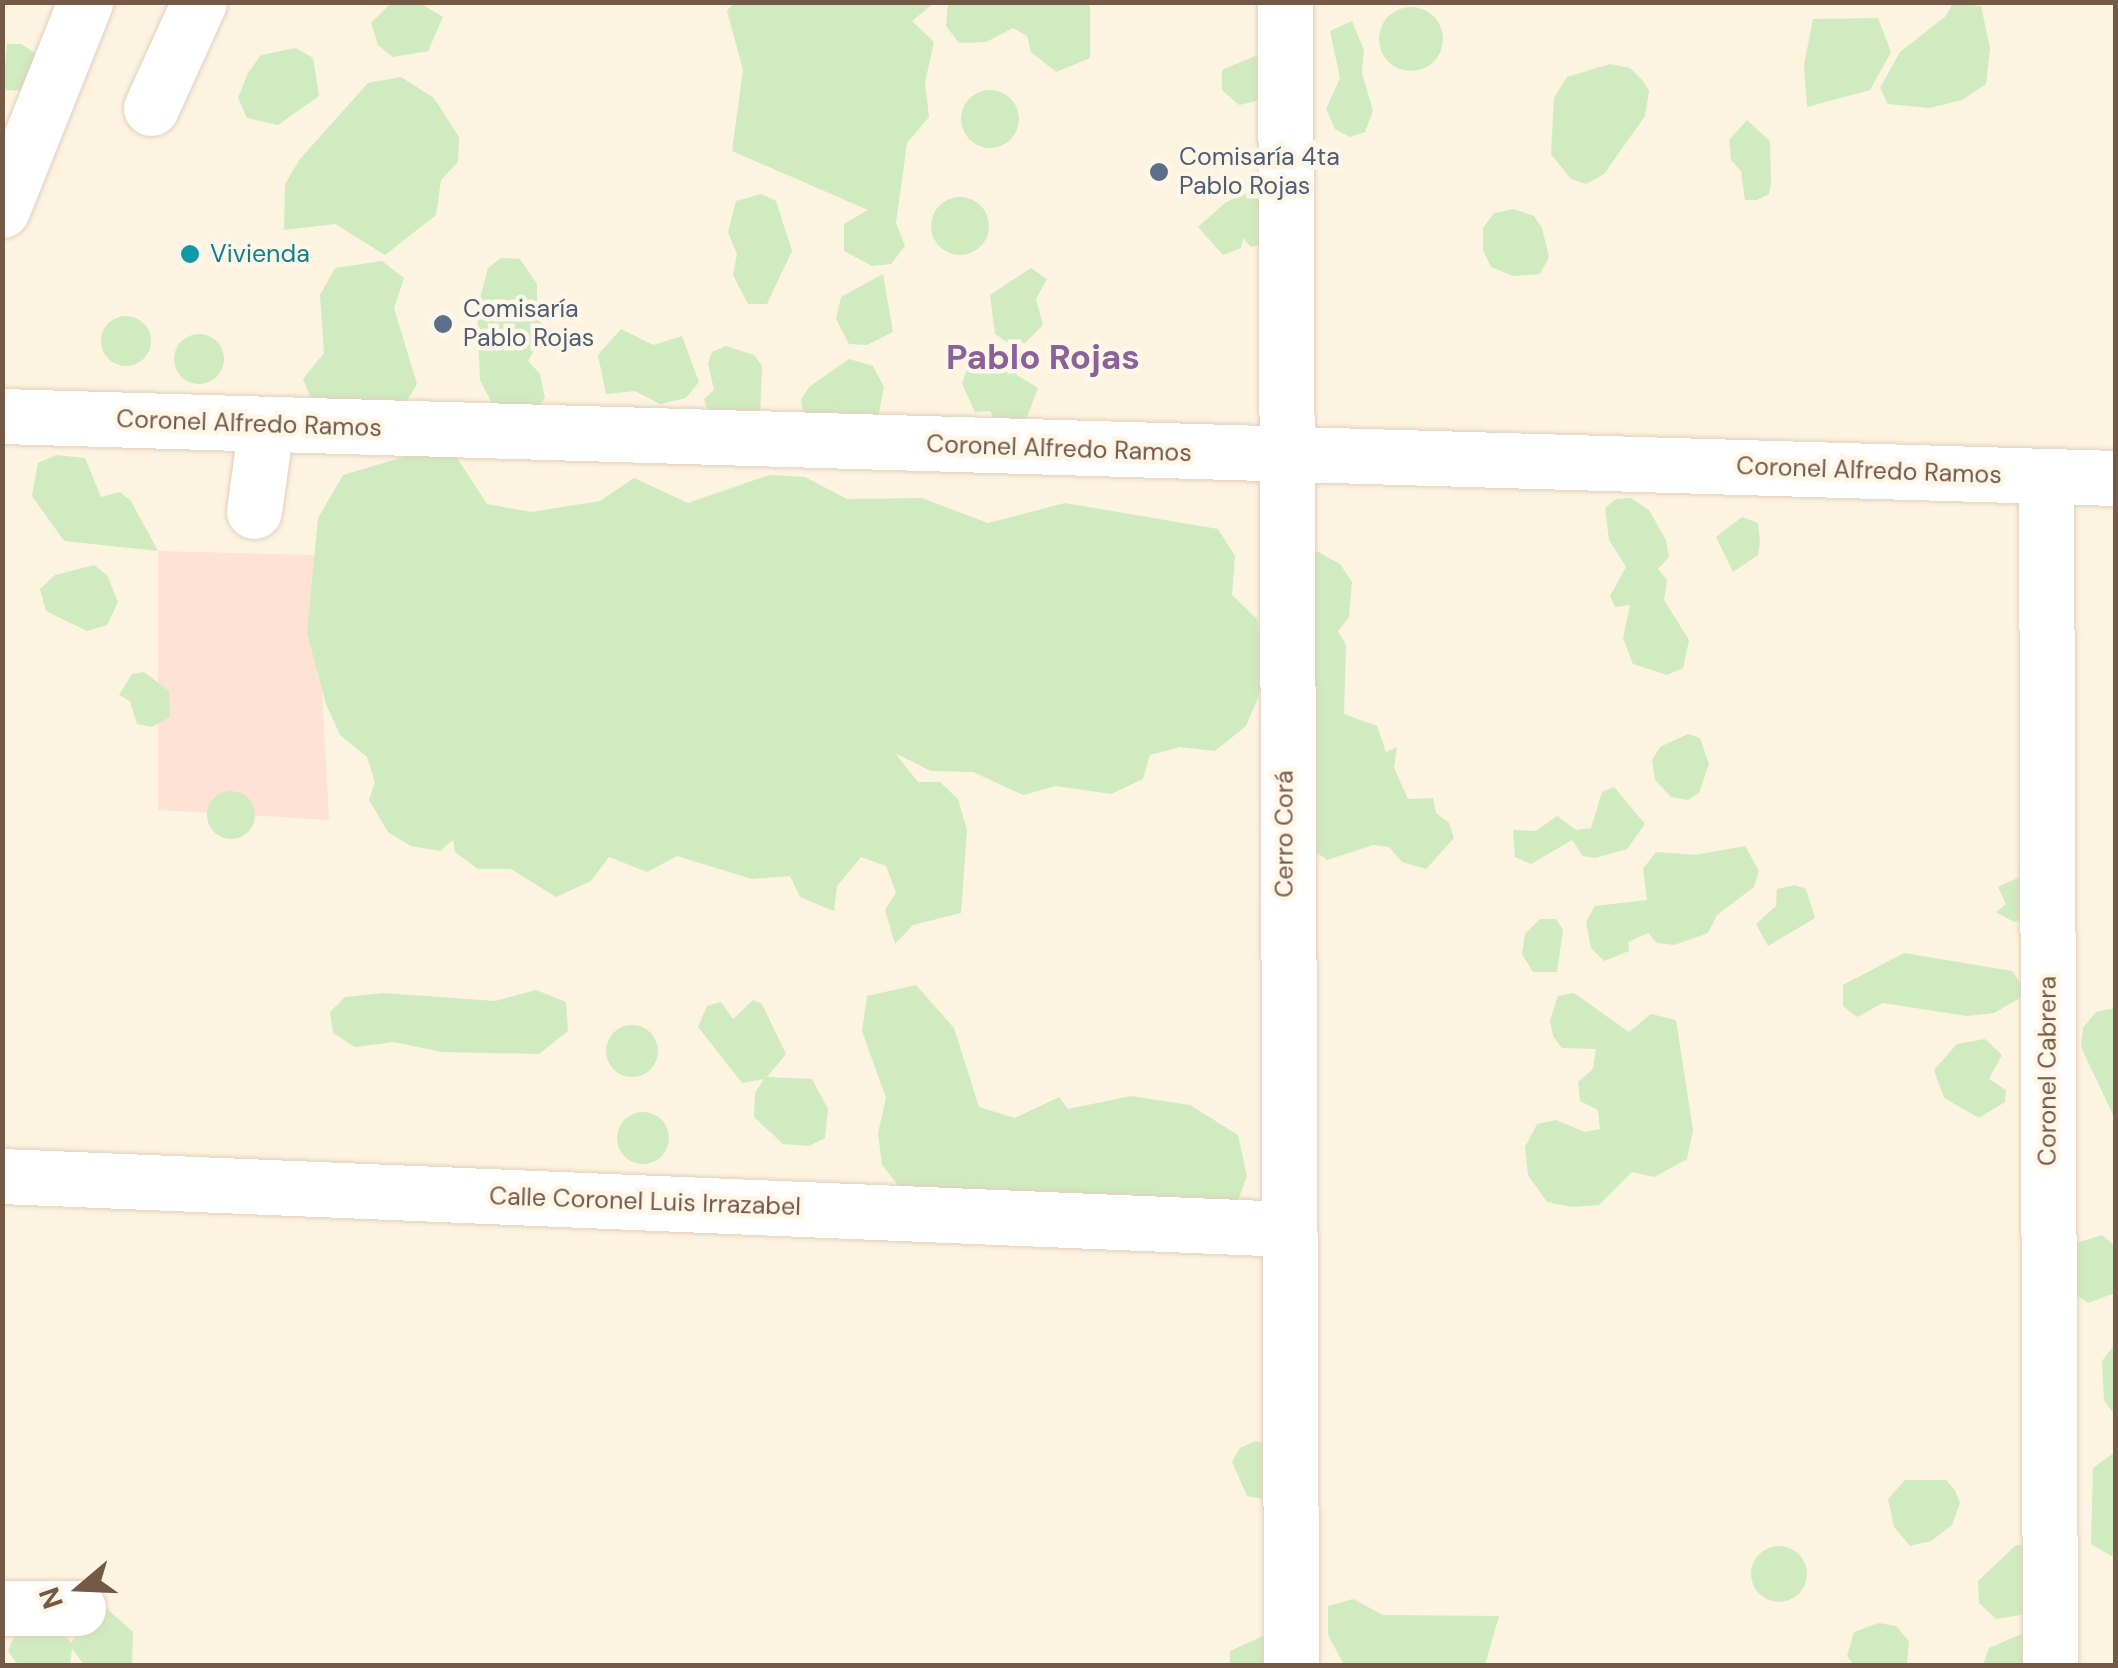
<!DOCTYPE html>
<meta charset="utf-8">
<style>
body{margin:0}
#map{position:relative;width:2118px;height:1668px;overflow:hidden;background:#fdf3e1;font-family:"DM Sans",sans-serif}
div>[style]{position:absolute}
[style*='--x']{left:calc(var(--x)*1px);top:calc(var(--y)*1px);width:calc(var(--w)*1px);rotate:calc(var(--a)*1deg)}
.commercial>*{inset:0;background:#fee2d4}
.green>*{inset:0;background:#cfebbf}
.round{border-radius:50%}
.roads{filter:drop-shadow(0 0 2px #e1cfbc) drop-shadow(0 0 2px #e1cfbc)}
.minor>*{height:55px;margin:-27.5px;padding:0 27.5px;transform-origin:27.5px;border-radius:27.5px;background:#fff}
.dots>*{width:28px;height:28px;translate:-50% -50%;box-sizing:border-box;border:5px solid #fff6e8;border-radius:50%}
span{translate:-50% -50%;white-space:nowrap;text-align:center;line-height:1.15;-webkit-text-stroke:9px #fff6e8;paint-order:stroke}
.service-label{font-size:25px;color:#4e5e75}
.left{translate:0 -50%;text-align:left}
.culture-label{font-size:25px;color:#0d838f}
.street-label{font-size:25px;color:#755947}
.district-label{font-size:35px;color:#886298;font-weight:700}
.frame{position:absolute;inset:0;border:5px solid #755947;pointer-events:none}
.north{position:absolute;left:30px;top:1538px;width:100px;height:100px;-webkit-text-stroke:8px #fff6e8;paint-order:stroke;rotate:251deg;font-size:28px;font-weight:700;line-height:40px;text-align:center;color:#755947}
.north::after{content:'';display:block;margin:auto;width:35px;height:45px;background:#755947;clip-path:polygon(50% 0,100% 100%,50% 72%,0 100%)}
</style>
<div id="map">
<div class="commercial">
<i style="clip-path:polygon(158px 551px,315px 555px,329px 820px,158px 810px)"></i>
</div>
<div class="green">
<i style="clip-path:polygon(734px 2px,934px 3px,912px 21px,934px 42px,925px 82px,929px 117px,907px 143px,896px 223px,905px 246px,891px 264px,872px 266px,844px 251px,844px 224px,868px 210px,732px 151px,743px 70px,727px 11px)"></i>
<i style="clip-path:polygon(391px 3px,420px 3px,443px 17px,428px 51px,393px 57px,378px 45px,371px 23px)"></i>
<i style="clip-path:polygon(948px 3px,1090px 3px,1090px 58px,1056px 72px,1031px 52px,1027px 36px,1013px 28px,986px 42px,959px 43px,946px 26px)"></i>
<i style="clip-path:polygon(1953px 3px,1981px 6px,1990px 48px,1986px 84px,1962px 100px,1930px 108px,1888px 104px,1880px 88px,1900px 52px,1946px 16px)"></i>
<i class="round" style="left:1379px;top:7px;width:64px;height:64px"></i>
<i style="clip-path:polygon(1878px 18px,1891px 52px,1870px 90px,1807px 107px,1804px 65px,1813px 19px)"></i>
<i style="clip-path:polygon(1352px 21px,1364px 50px,1362px 73px,1373px 111px,1365px 132px,1350px 137px,1335px 129px,1326px 109px,1340px 78px,1330px 31px)"></i>
<i style="clip-path:polygon(7px 44px,21px 44px,41px 57px,27px 91px,3px 90px)"></i>
<i style="clip-path:polygon(296px 48px,313px 58px,319px 96px,278px 125px,247px 118px,238px 98px,248px 73px,261px 55px)"></i>
<i style="clip-path:polygon(1255px 56px,1269px 64px,1276px 97px,1239px 105px,1222px 90px,1222px 70px)"></i>
<i style="clip-path:polygon(1610px 64px,1630px 68px,1643px 81px,1649px 91px,1645px 116px,1604px 174px,1586px 184px,1571px 179px,1551px 154px,1554px 98px,1567px 77px)"></i>
<i style="clip-path:polygon(401px 77px,434px 98px,459px 137px,458px 162px,441px 180px,436px 215px,385px 255px,335px 224px,284px 230px,285px 184px,300px 159px,368px 83px)"></i>
<i class="round" style="left:961px;top:90px;width:58px;height:58px"></i>
<i style="clip-path:polygon(1747px 120px,1770px 141px,1771px 183px,1769px 194px,1757px 200px,1745px 200px,1741px 171px,1731px 160px,1729px 140px)"></i>
<i style="clip-path:polygon(1248px 193px,1258px 193px,1267px 243px,1251px 247px,1243px 238px,1241px 248px,1223px 255px,1198px 227px,1226px 202px)"></i>
<i style="clip-path:polygon(761px 194px,776px 201px,792px 251px,767px 304px,748px 304px,733px 275px,737px 254px,728px 232px,736px 201px)"></i>
<i class="round" style="left:931px;top:197px;width:58px;height:58px"></i>
<i style="clip-path:polygon(1514px 209px,1534px 216px,1542px 228px,1549px 257px,1540px 274px,1513px 276px,1491px 267px,1483px 250px,1483px 228px,1494px 213px)"></i>
<i style="clip-path:polygon(501px 258px,520px 259px,537px 284px,537px 318px,547px 328px,528px 361px,540px 374px,545px 398px,535px 412px,495px 409px,480px 380px,477px 310px,488px 268px)"></i>
<i style="clip-path:polygon(382px 261px,404px 278px,394px 308px,417px 384px,406px 402px,338px 408px,310px 396px,303px 379px,324px 353px,320px 295px,335px 268px)"></i>
<i style="clip-path:polygon(1031px 268px,1047px 279px,1036px 299px,1043px 325px,1025px 343px,1010px 344px,995px 334px,990px 295px)"></i>
<i style="clip-path:polygon(883px 274px,893px 332px,867px 345px,849px 344px,836px 319px,841px 297px)"></i>
<i class="round" style="left:101px;top:316px;width:50px;height:50px"></i>
<i style="clip-path:polygon(621px 329px,653px 345px,682px 336px,699px 382px,686px 398px,660px 404px,635px 391px,606px 394px,598px 355px)"></i>
<i class="round" style="left:174px;top:334px;width:50px;height:50px"></i>
<i style="clip-path:polygon(726px 346px,754px 355px,762px 366px,760px 417px,709px 418px,704px 399px,714px 390px,708px 363px,712px 352px)"></i>
<i style="clip-path:polygon(1003px 350px,1013px 356px,1017px 375px,1038px 388px,1027px 417px,1012px 425px,999px 426px,990px 411px,975px 412px,962px 384px,967px 368px)"></i>
<i style="clip-path:polygon(849px 359px,873px 366px,884px 387px,878px 418px,804px 420px,801px 400px,809px 387px)"></i>
<i style="clip-path:polygon(448px 444px,487px 504px,531px 512px,600px 501px,634px 478px,688px 503px,769px 475px,805px 477px,847px 499px,922px 498px,988px 523px,1065px 503px,1218px 529px,1235px 556px,1232px 595px,1257px 619px,1265px 663px,1259px 695px,1246px 726px,1215px 751px,1180px 747px,1150px 755px,1143px 779px,1111px 794px,1056px 786px,1023px 795px,973px 772px,931px 771px,895px 753px,918px 782px,940px 782px,958px 799px,967px 830px,961px 913px,913px 925px,895px 944px,885px 910px,896px 893px,886px 866px,861px 857px,837px 886px,834px 911px,800px 897px,790px 876px,752px 879px,677px 856px,647px 872px,609px 857px,591px 881px,556px 897px,511px 869px,478px 869px,455px 852px,453px 840px,440px 851px,411px 846px,388px 832px,369px 800px,375px 782px,367px 757px,340px 735px,326px 704px,307px 633px,318px 518px,343px 475px)"></i>
<i style="clip-path:polygon(56px 455px,85px 458px,101px 497px,120px 492px,131px 501px,158px 551px,64px 541px,32px 496px,38px 463px)"></i>
<i style="clip-path:polygon(1631px 498px,1649px 510px,1666px 540px,1669px 557px,1658px 569px,1667px 580px,1664px 600px,1689px 640px,1683px 668px,1667px 675px,1633px 664px,1623px 638px,1630px 605px,1615px 607px,1610px 596px,1626px 567px,1609px 540px,1605px 508px,1616px 499px)"></i>
<i style="clip-path:polygon(1742px 517px,1758px 523px,1760px 542px,1758px 555px,1733px 572px,1716px 537px)"></i>
<i style="clip-path:polygon(1311px 548px,1340px 564px,1352px 582px,1349px 617px,1338px 631px,1346px 645px,1344px 714px,1377px 726px,1386px 752px,1397px 747px,1394px 768px,1408px 799px,1433px 798px,1436px 813px,1449px 823px,1454px 838px,1426px 869px,1402px 862px,1389px 847px,1373px 845px,1327px 860px,1314px 851px)"></i>
<i style="clip-path:polygon(94px 565px,107px 575px,118px 602px,107px 625px,87px 631px,46px 611px,40px 589px,55px 575px)"></i>
<i style="clip-path:polygon(144px 672px,169px 691px,170px 717px,152px 727px,137px 724px,130px 701px,119px 695px,132px 674px)"></i>
<i style="clip-path:polygon(1688px 734px,1700px 738px,1709px 764px,1699px 793px,1688px 800px,1671px 797px,1655px 780px,1652px 760px,1660px 747px)"></i>
<i style="clip-path:polygon(1614px 787px,1645px 824px,1627px 849px,1595px 858px,1583px 856px,1572px 840px,1531px 864px,1515px 857px,1513px 830px,1536px 831px,1557px 816px,1576px 830px,1591px 828px,1602px 792px)"></i>
<i class="round" style="left:207px;top:791px;width:48px;height:48px"></i>
<i style="clip-path:polygon(1745px 846px,1759px 871px,1754px 887px,1717px 915px,1708px 933px,1674px 945px,1657px 943px,1648px 933px,1628px 942px,1629px 951px,1604px 961px,1591px 948px,1586px 922px,1595px 906px,1647px 900px,1643px 869px,1656px 852px,1695px 855px)"></i>
<i style="clip-path:polygon(2026px 874px,2026px 918px,2014px 922px,1996px 912px,2006px 904px,1998px 887px)"></i>
<i style="clip-path:polygon(1795px 885px,1806px 889px,1815px 918px,1768px 946px,1756px 924px,1776px 906px,1777px 889px)"></i>
<i style="clip-path:polygon(1540px 919px,1556px 919px,1563px 930px,1557px 972px,1533px 972px,1522px 954px,1525px 934px)"></i>
<i style="clip-path:polygon(1904px 953px,2012px 971px,2023px 988px,2020px 998px,1994px 1013px,1967px 1016px,1883px 1003px,1857px 1017px,1843px 1006px,1843px 985px)"></i>
<i style="clip-path:polygon(916px 985px,954px 1028px,979px 1107px,1015px 1118px,1059px 1097px,1068px 1109px,1131px 1096px,1190px 1105px,1238px 1135px,1247px 1176px,1233px 1214px,911px 1201px,882px 1165px,878px 1133px,886px 1098px,862px 1031px,867px 996px)"></i>
<i style="clip-path:polygon(536px 990px,566px 1002px,568px 1031px,539px 1054px,442px 1052px,394px 1042px,355px 1047px,333px 1033px,330px 1012px,345px 997px,383px 993px,495px 1001px)"></i>
<i style="clip-path:polygon(1574px 993px,1629px 1032px,1651px 1014px,1676px 1020px,1693px 1130px,1687px 1159px,1654px 1177px,1632px 1172px,1599px 1205px,1572px 1207px,1547px 1202px,1528px 1175px,1525px 1147px,1537px 1124px,1556px 1120px,1585px 1132px,1600px 1129px,1598px 1110px,1580px 1101px,1578px 1082px,1593px 1069px,1596px 1049px,1562px 1048px,1553px 1036px,1550px 1021px,1558px 996px)"></i>
<i style="clip-path:polygon(753px 1000px,762px 1004px,786px 1054px,767px 1077px,812px 1079px,828px 1109px,825px 1138px,809px 1146px,783px 1144px,754px 1117px,755px 1093px,764px 1079px,742px 1083px,698px 1027px,707px 1006px,721px 1002px,733px 1019px)"></i>
<i style="clip-path:polygon(2115px 1008px,2116px 1008px,2115px 1119px,2081px 1047px,2083px 1028px,2096px 1012px)"></i>
<i class="round" style="left:606px;top:1025px;width:52px;height:52px"></i>
<i style="clip-path:polygon(1985px 1039px,2002px 1055px,1989px 1079px,2006px 1090px,2005px 1102px,1979px 1118px,1944px 1098px,1934px 1070px,1957px 1044px)"></i>
<i class="round" style="left:617px;top:1112px;width:52px;height:52px"></i>
<i style="clip-path:polygon(2102px 1235px,2115px 1246px,2115px 1293px,2088px 1303px,2070px 1291px,2070px 1245px)"></i>
<i style="clip-path:polygon(2115px 1344px,2115px 1416px,2104px 1400px,2102px 1361px)"></i>
<i style="clip-path:polygon(1256px 1441px,1271px 1447px,1263px 1499px,1247px 1496px,1232px 1462px,1240px 1448px)"></i>
<i style="clip-path:polygon(2115px 1452px,2115px 1558px,2091px 1544px,2093px 1468px)"></i>
<i style="clip-path:polygon(1905px 1480px,1946px 1480px,1955px 1490px,1960px 1503px,1952px 1525px,1931px 1541px,1910px 1546px,1894px 1527px,1888px 1499px)"></i>
<i style="clip-path:polygon(2016px 1545px,2031px 1546px,2038px 1612px,1996px 1619px,1979px 1603px,1978px 1581px)"></i>
<i class="round" style="left:1751px;top:1546px;width:56px;height:56px"></i>
<i style="clip-path:polygon(1353px 1599px,1383px 1615px,1499px 1616px,1485px 1665px,1344px 1665px,1328px 1635px,1328px 1606px)"></i>
<i style="clip-path:polygon(105px 1607px,133px 1632px,132px 1665px,84px 1665px,72px 1648px,70px 1665px,18px 1665px,8px 1651px,16px 1632px,64px 1632px,71px 1643px,95px 1608px)"></i>
<i style="clip-path:polygon(1879px 1623px,1896px 1626px,1909px 1641px,1907px 1663px,1854px 1665px,1847px 1656px,1854px 1632px)"></i>
<i style="clip-path:polygon(2024px 1633px,2058px 1665px,1983px 1665px,1989px 1648px)"></i>
<i style="clip-path:polygon(1263px 1636px,1280px 1646px,1284px 1665px,1230px 1666px,1230px 1651px)"></i>
</div>
<div class="roads">
<div class="minor">
<i style="--x:1285;--y:2;--w:1664;--a:89.79"></i>
<i style="--x:151;--y:108;--w:116;--a:-65.6"></i>
<i style="--x:2;--y:210;--w:224;--a:-68.2"></i>
<i style="--x:2;--y:416;--w:2115;--a:1.68"></i>
<i style="--x:2046;--y:476;--w:1190;--a:89.81"></i>
<i style="--x:254;--y:511;--w:88;--a:-82.1"></i>
<i style="--x:2;--y:1176;--w:1287;--a:2.36"></i>
<i style="--x:2;--y:1608;--w:76;--a:0"></i>
</div>
</div>
<div class="dots">
<i style="left:1159px;top:172px;background:#5c6f8a"></i>
<i style="left:190px;top:254px;background:#0f9aa8"></i>
<i style="left:443px;top:324px;background:#5c6f8a"></i>
</div>
<div class="service-label">
<span class="left" style="left:1179px;top:172px">Comisaría 4ta<br>Pablo Rojas</span>
<span class="left" style="left:463px;top:324px">Comisaría<br>Pablo Rojas</span>
</div>
<div class="culture-label">
<span class="left" style="left:210px;top:254px">Vivienda</span>
</div>
<div class="street-label">
<span style="left:249px;top:424px;rotate:2deg">Coronel Alfredo Ramos</span>
<span style="left:1059px;top:449px;rotate:2deg">Coronel Alfredo Ramos</span>
<span style="left:1869px;top:471px;rotate:2deg">Coronel Alfredo Ramos</span>
<span style="left:1285px;top:834px;rotate:-90deg">Cerro Corá</span>
<span style="left:2048px;top:1071px;rotate:-90deg">Coronel Cabrera</span>
<span style="left:645px;top:1202px;rotate:2deg">Calle Coronel Luis Irrazabel</span>
</div>
<div class="district-label">
<span style="left:1043px;top:357px">Pablo Rojas</span>
</div>
<div class="frame"></div>
<div class="north">N</div>
</div>
